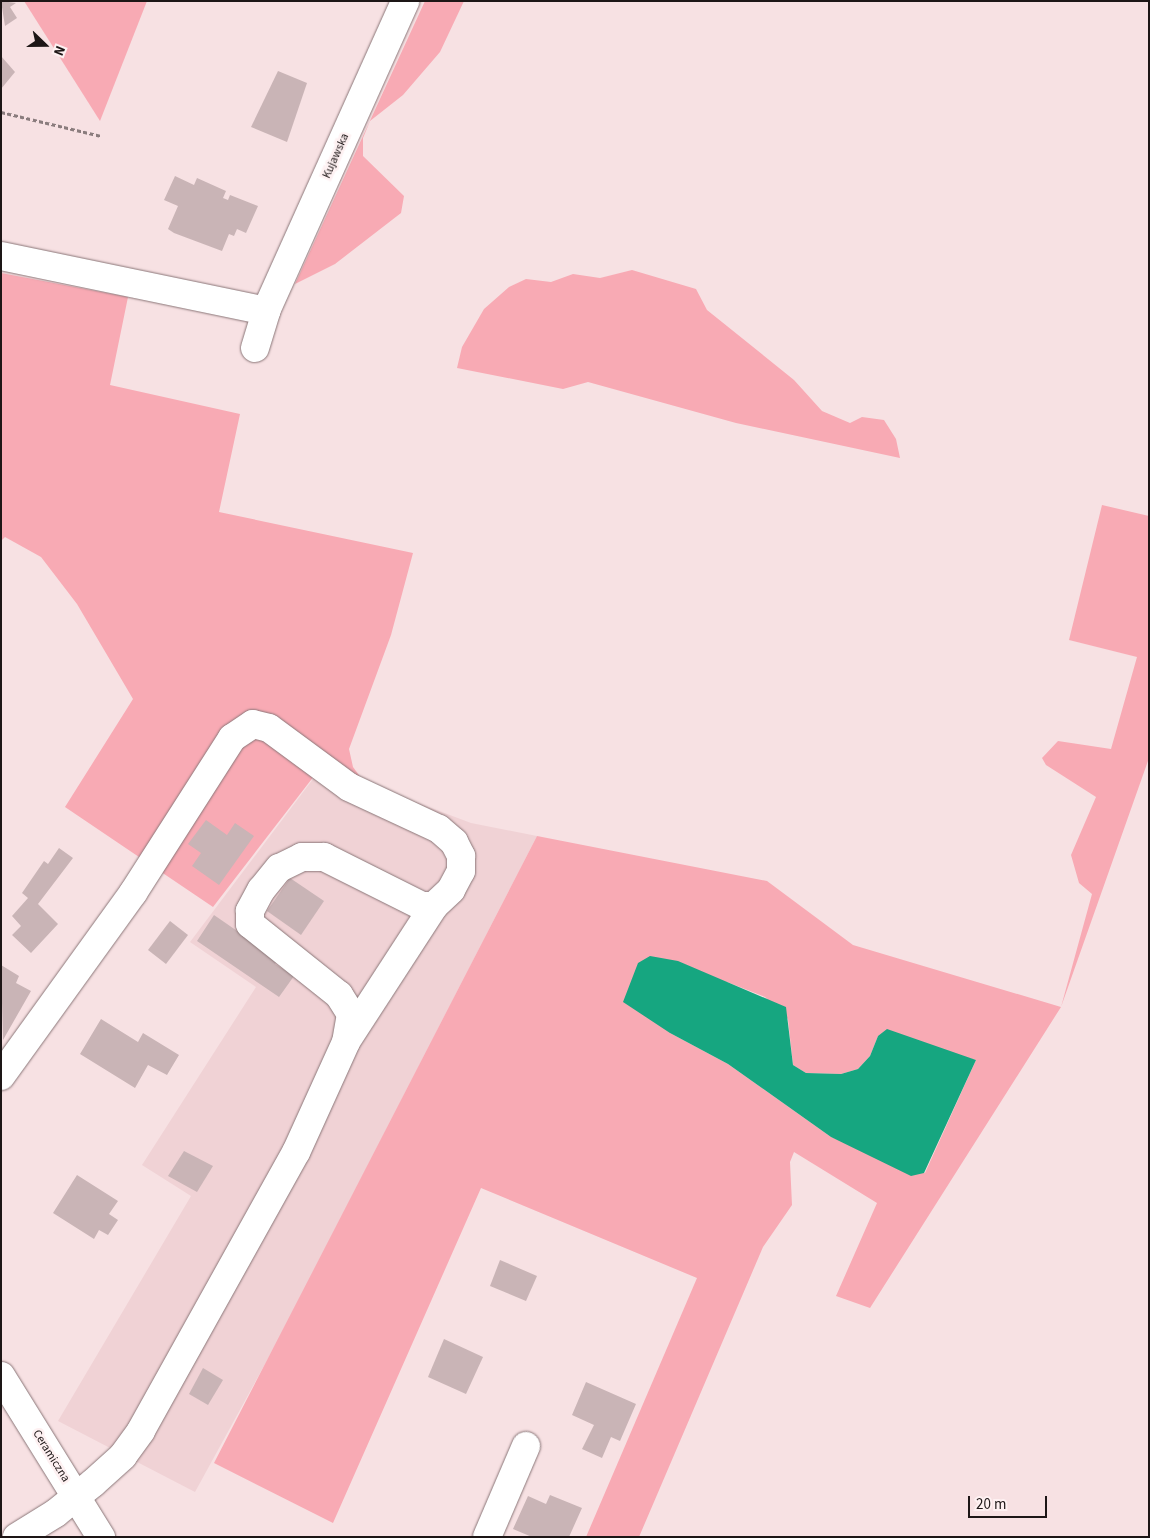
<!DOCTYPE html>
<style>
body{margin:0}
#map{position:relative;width:1150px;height:1538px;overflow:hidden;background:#f7e1e3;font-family:"Source Sans 3",sans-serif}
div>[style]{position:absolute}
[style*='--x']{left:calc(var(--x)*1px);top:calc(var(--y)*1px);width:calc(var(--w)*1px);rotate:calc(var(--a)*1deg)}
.built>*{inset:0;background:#f0d2d5}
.green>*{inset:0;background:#f8aab4}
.water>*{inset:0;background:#16a680}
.building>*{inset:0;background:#c9b4b6}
.path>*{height:3px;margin-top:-1.5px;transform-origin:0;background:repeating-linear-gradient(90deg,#8a7c7d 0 4px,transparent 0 6.5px)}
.roads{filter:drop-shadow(0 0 1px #8a7678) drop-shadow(0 0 1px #8a7678)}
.minor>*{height:28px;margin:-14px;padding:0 14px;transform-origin:14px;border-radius:14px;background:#fff}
span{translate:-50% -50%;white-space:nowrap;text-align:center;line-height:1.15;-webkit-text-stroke:5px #fef1f2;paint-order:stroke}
.street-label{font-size:12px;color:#1d1616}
.frame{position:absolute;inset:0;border:2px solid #1d1616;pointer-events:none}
.north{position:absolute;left:20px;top:20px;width:50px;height:50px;-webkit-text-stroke:4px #fef1f2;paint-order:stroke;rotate:112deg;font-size:14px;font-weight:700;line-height:20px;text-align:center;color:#1d1616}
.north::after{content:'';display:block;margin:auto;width:18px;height:22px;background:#1d1616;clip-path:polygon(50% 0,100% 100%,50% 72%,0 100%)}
.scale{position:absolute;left:968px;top:1496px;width:79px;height:22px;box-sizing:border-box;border:2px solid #1d1616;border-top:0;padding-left:6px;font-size:15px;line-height:18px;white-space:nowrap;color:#1d1616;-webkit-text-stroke:4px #fef1f2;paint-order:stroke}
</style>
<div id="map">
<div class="built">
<i style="clip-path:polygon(322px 767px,471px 823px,537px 836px,277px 1342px,195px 1492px,58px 1421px,191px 1196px,142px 1165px,256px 987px,190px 942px)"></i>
</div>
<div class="green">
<i style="clip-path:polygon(24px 1px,147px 1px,100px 121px)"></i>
<i style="clip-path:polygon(425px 1px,464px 1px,440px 52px,403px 95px,370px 121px,363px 138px,363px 156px,404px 196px,401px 213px,335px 264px,295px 284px)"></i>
<i style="clip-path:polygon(632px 270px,696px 289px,707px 310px,794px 380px,822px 411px,850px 423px,862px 417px,884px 420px,896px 439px,900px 458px,736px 423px,588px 382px,563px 389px,457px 368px,462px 347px,484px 309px,509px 287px,526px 279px,551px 282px,573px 274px,600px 278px)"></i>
<i style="clip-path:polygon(1px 273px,128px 297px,110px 385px,240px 414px,219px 512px,413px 553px,391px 635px,349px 749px,353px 767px,367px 786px,321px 767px,213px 907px,65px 807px,133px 699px,77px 604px,41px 557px,5px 537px,1px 541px)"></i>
<i style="clip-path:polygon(evenodd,1102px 505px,1149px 516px,1149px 758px,1061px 1007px,870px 1308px,836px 1296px,877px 1203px,794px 1152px,790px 1162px,792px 1205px,763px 1247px,639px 1537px,586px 1537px,697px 1278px,481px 1188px,333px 1523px,214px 1463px,537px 836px,767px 881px,853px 945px,1061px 1007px,1092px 894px,1079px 883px,1071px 855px,1096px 797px,1046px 765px,1042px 758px,1058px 741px,1111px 749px,1137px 657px,1069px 640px,1102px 505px,727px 982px,765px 997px,788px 1019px,793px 1065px,806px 1073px,841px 1074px,858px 1069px,870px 1056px,878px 1036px,976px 1060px,925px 1173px,831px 1137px,728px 1064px,670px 1033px,727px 982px)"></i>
</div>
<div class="water">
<i style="clip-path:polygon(650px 956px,678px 961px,786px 1007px,793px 1065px,806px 1073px,841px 1074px,858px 1069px,870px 1056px,878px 1036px,887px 1029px,976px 1060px,924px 1173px,911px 1176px,831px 1137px,728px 1064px,670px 1033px,623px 1002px,638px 963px)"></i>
</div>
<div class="building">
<i style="clip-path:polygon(1px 1px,16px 3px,10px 7px,17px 18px,5px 26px)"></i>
<i style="clip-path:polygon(1px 56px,15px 72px,1px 89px)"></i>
<i style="clip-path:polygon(278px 71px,307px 83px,287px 142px,251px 127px)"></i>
<i style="clip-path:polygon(175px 176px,194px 185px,197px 178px,226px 191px,223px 198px,228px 200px,230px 195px,258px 206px,246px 233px,237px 229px,234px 236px,229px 234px,222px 251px,174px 233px,168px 229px,178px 206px,164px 200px)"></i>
<i style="clip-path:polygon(206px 820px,227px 835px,235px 823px,254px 836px,219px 885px,192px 866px,201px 853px,188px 844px)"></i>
<i style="clip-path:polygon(59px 848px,73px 858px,38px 904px,58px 924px,31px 953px,12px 935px,21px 926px,12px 916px,28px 898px,22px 893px,44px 861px,48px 864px)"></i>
<i style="clip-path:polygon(290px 878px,324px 901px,301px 935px,267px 911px)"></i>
<i style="clip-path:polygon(214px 915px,278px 959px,275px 964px,294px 976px,279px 997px,197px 941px)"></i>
<i style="clip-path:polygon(170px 921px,188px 935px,166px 964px,148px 950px)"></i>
<i style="clip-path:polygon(1px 965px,19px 976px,16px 983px,31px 991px,3px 1040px)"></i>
<i style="clip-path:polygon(101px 1019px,138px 1042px,143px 1033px,179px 1055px,167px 1075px,148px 1065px,135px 1088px,80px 1054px)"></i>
<i style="clip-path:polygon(184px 1151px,213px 1166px,197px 1192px,168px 1176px)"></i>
<i style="clip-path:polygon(77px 1175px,118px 1201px,109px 1214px,118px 1220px,108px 1235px,99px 1230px,94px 1239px,53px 1213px)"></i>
<i style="clip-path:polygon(500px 1260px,537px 1276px,526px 1301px,490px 1286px)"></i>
<i style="clip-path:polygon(444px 1339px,483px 1357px,466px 1394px,428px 1377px)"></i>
<i style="clip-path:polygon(203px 1368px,223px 1380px,208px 1405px,189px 1394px)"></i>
<i style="clip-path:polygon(586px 1382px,636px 1404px,620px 1441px,611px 1437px,602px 1458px,582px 1449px,594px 1425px,572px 1415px)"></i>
<i style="clip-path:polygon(550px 1495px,582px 1508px,569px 1537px,532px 1537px,513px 1529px,528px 1496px,546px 1504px)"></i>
</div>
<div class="path">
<i style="--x:1;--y:112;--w:103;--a:13.5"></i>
</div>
<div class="roads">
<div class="minor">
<i style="--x:1;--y:256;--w:271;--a:11.7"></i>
<i style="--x:255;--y:348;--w:39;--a:-73"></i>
<i style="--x:266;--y:311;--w:340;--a:-65.8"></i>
<i style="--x:349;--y:1037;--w:156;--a:-57"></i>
<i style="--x:1;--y:1076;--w:226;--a:-54.2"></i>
<i style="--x:133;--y:893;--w:184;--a:-57.4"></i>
<i style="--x:232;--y:738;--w:25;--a:-34"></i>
<i style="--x:253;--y:724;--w:16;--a:14"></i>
<i style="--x:269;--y:728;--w:99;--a:36.4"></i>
<i style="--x:349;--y:787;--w:99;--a:25"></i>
<i style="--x:439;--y:829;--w:20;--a:41"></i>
<i style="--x:454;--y:842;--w:16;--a:63"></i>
<i style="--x:461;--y:856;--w:15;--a:90"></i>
<i style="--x:461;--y:871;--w:21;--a:118"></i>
<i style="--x:451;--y:890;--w:23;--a:137"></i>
<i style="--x:434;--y:906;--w:12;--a:180"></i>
<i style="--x:422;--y:906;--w:110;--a:-153.4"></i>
<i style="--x:324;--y:857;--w:22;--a:180"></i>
<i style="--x:302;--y:857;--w:25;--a:154"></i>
<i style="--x:279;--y:868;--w:28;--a:129"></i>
<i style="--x:261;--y:890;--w:24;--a:118"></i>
<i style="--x:250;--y:911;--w:13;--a:90"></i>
<i style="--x:250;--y:924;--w:114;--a:38.6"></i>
<i style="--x:339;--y:995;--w:22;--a:58"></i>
<i style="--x:351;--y:1014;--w:28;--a:100"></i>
<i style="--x:346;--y:1042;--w:121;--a:114.4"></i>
<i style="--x:296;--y:1152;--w:319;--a:119.1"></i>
<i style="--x:141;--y:1431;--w:31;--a:126"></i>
<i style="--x:123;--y:1456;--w:40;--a:138"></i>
<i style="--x:93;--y:1483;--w:48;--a:141"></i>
<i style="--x:56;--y:1513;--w:46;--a:148.4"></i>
<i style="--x:1;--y:1376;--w:190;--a:58.2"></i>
<i style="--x:487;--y:1537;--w:99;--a:-66.8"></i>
</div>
</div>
<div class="street-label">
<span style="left:336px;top:156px;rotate:-66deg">Kujawska</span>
<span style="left:51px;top:1456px;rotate:58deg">Ceramiczna</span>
</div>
<div class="frame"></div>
<div class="north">N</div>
<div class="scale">20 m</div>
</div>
